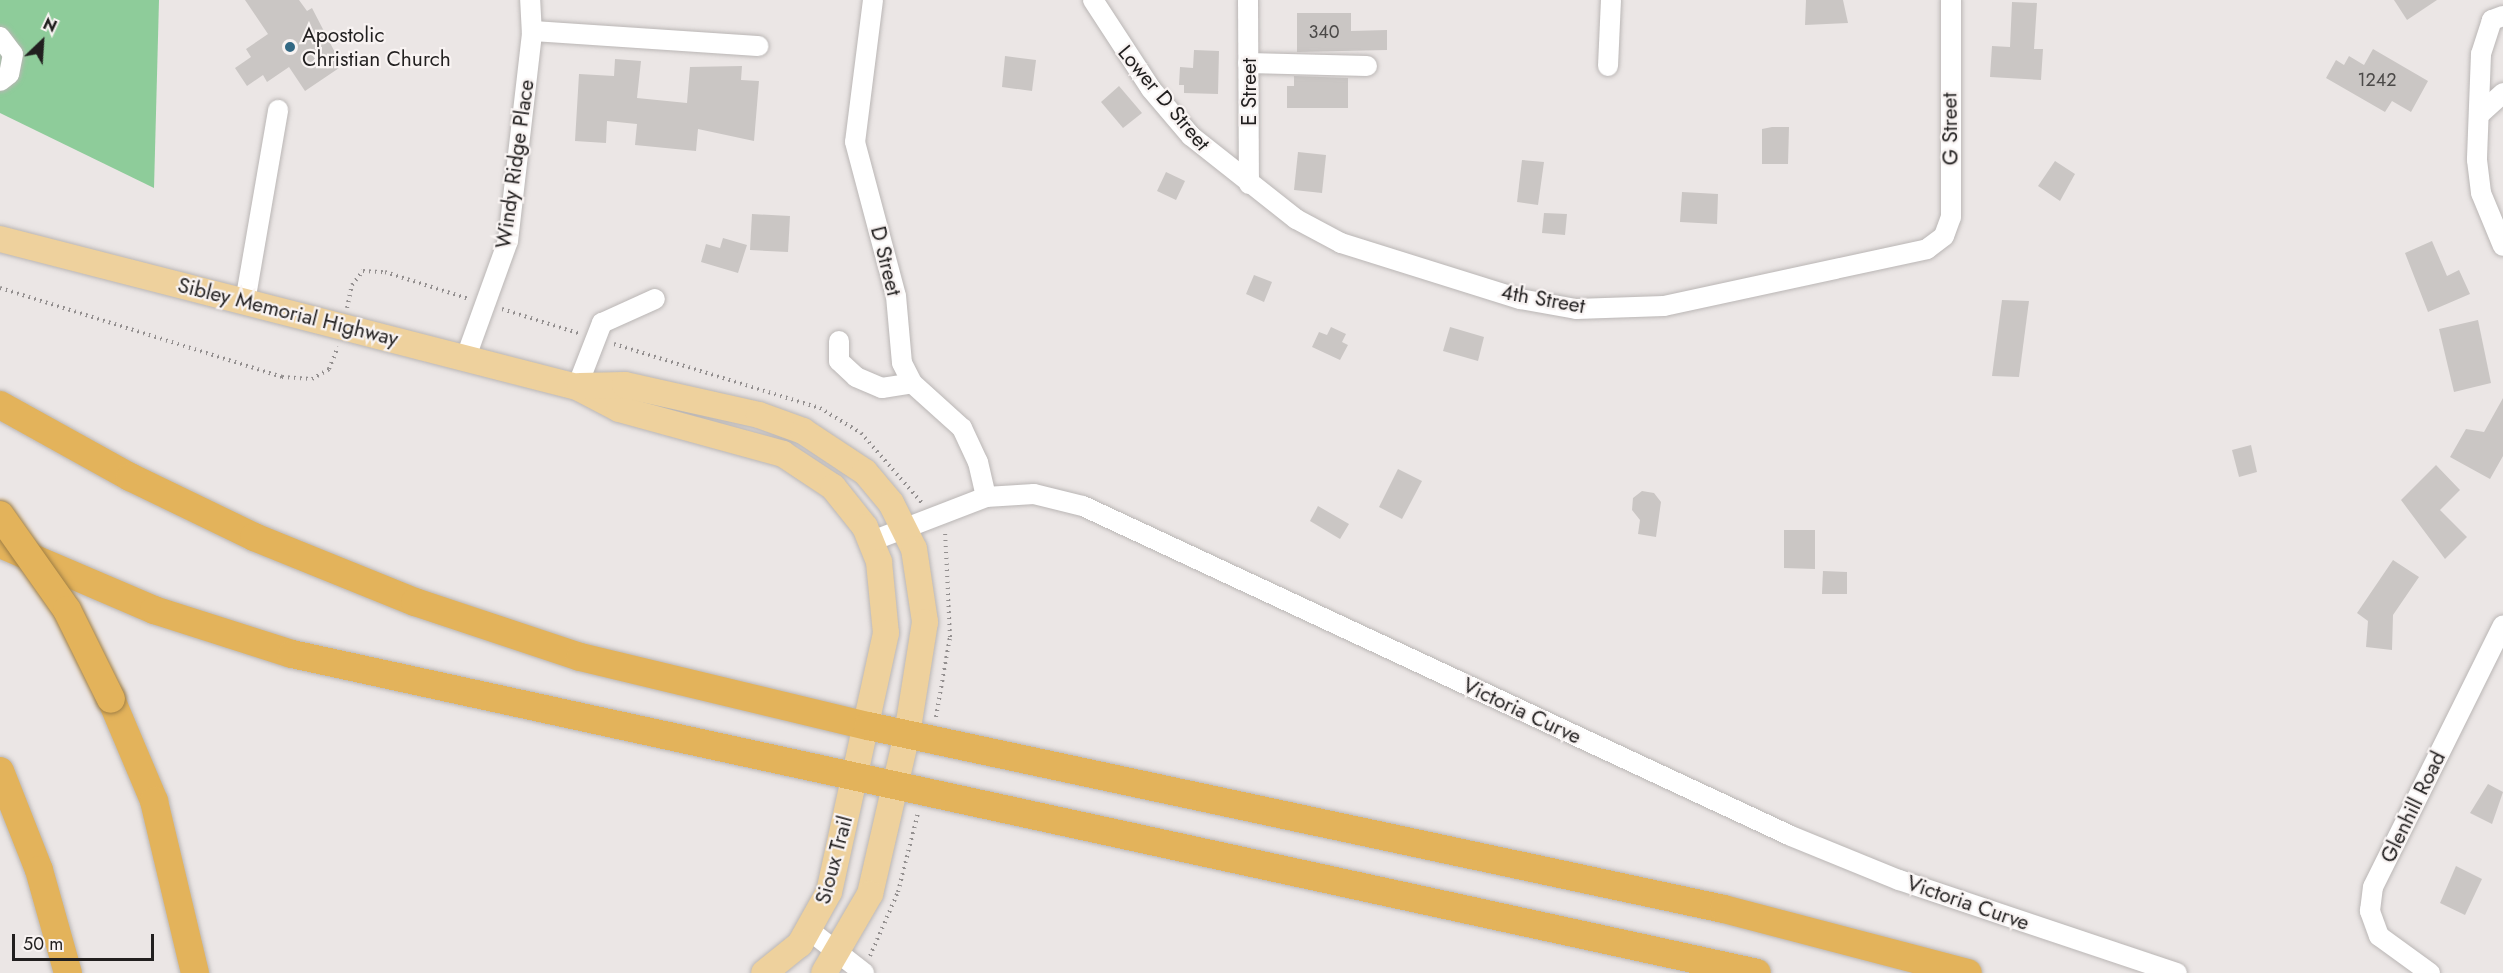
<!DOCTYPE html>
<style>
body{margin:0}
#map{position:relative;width:2503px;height:973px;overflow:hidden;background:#ebe6e5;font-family:Jost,sans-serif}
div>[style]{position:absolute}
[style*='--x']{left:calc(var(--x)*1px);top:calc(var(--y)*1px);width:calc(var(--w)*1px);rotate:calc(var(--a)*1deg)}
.green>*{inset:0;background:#8ecc9a}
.building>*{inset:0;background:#cac6c4}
.path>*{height:4px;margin-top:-2px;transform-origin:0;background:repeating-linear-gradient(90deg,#949090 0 1.5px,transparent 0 6px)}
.roads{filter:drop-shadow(0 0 2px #bab6b5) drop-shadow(0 0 2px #bab6b5)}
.minor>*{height:20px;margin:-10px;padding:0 10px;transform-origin:10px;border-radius:10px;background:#fff}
.major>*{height:26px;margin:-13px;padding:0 13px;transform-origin:13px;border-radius:13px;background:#eed19d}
.highway>*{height:28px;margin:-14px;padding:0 14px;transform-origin:14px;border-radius:14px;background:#e3b35b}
.bridges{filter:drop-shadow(0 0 2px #9f7f46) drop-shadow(0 0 2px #9f7f46)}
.highway-bridge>*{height:28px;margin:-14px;padding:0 14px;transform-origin:14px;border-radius:14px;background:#e3b35b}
.dots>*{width:16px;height:16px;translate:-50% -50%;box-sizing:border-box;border:3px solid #f8f3f2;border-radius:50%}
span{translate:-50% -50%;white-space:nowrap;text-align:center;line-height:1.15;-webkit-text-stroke:4.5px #f8f3f2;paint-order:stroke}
.number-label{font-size:18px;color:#4b4948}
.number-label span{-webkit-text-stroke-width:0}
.poi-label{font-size:21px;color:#211f1f}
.left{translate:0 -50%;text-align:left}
.street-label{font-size:21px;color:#211f1f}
.north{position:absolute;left:12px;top:12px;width:60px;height:60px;-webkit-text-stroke:4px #f8f3f2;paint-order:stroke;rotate:25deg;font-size:16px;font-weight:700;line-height:24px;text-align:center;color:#211f1f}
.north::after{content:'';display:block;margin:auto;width:21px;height:27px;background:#211f1f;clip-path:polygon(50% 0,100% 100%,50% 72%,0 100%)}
.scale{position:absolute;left:12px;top:934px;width:142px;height:27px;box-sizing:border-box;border:3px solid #211f1f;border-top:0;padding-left:8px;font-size:18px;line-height:21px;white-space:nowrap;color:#211f1f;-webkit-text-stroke:4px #f8f3f2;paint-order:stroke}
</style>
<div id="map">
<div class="green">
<i style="clip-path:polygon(0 0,159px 0,154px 188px,0 113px)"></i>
</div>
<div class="building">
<i style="clip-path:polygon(245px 0,299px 0,307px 11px,312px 8px,342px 66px,305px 91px,289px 67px,267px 82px,263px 75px,247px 86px,235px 68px,251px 57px,246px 49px,268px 34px)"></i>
<i style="clip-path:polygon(1806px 0,1843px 0,1848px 23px,1805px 25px)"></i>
<i style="clip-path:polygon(2394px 0,2437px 0,2407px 20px)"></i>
<i style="clip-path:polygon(2012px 2px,2037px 3px,2034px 49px,2043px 49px,2041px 80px,1990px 77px,1992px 46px,2010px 47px)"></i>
<i style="clip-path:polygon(1297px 13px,1351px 13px,1351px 31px,1387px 30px,1387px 50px,1297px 52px)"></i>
<i style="clip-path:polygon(2373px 49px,2428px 81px,2411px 112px,2392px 101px,2385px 112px,2326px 78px,2336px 60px,2344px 65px,2349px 56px,2364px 65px)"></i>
<i style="clip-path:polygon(1194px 50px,1219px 51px,1218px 94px,1184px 93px,1184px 85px,1179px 85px,1180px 67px,1193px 68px)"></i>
<i style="clip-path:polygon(1005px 56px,1036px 60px,1032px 91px,1002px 87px)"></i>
<i style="clip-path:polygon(615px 59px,641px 61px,637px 98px,687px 103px,690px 67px,742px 66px,741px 80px,759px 81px,754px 141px,698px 129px,696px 151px,635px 145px,637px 124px,607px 121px,606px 143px,575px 141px,579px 74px,614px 76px)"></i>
<i style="clip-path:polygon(1294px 76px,1348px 78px,1348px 108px,1287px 108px,1287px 86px,1294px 86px)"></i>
<i style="clip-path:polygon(1119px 86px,1142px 113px,1123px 128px,1101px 102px)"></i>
<i style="clip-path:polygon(1772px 127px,1789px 127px,1788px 164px,1762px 164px,1762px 129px)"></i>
<i style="clip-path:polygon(1298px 152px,1326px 155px,1322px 193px,1294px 190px)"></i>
<i style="clip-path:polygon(1522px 160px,1544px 162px,1538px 205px,1517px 202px)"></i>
<i style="clip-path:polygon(2055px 161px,2075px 174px,2060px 201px,2038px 186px)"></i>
<i style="clip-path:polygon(1166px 172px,1185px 181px,1176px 200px,1157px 191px)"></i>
<i style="clip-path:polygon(1682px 192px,1718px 194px,1717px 224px,1680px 222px)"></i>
<i style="clip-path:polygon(1544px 213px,1567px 214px,1565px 235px,1542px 233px)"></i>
<i style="clip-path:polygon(752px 214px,790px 216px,788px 252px,750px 250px)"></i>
<i style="clip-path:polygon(723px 238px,747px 245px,738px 273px,701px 262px,706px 244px,720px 248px)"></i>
<i style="clip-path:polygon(2432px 241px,2447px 276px,2459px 270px,2470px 294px,2428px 312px,2405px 253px)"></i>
<i style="clip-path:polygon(1254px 275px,1272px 282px,1264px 302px,1246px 294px)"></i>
<i style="clip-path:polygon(2002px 300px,2029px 301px,2019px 377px,1992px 376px)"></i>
<i style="clip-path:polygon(2478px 320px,2491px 383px,2454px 392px,2439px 329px)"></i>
<i style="clip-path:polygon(1331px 327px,1346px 334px,1342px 342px,1348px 345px,1340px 360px,1312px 347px,1319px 332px,1327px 335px)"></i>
<i style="clip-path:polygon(1450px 327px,1484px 337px,1478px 361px,1443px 351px)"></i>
<i style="clip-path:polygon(2503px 398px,2503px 456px,2490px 479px,2450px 457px,2466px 429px,2484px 432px)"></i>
<i style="clip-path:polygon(2251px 445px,2257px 472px,2239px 477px,2232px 450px)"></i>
<i style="clip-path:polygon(2436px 465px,2460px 490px,2440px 510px,2467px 537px,2445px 559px,2401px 500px)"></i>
<i style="clip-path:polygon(1398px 469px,1422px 481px,1402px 519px,1379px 507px)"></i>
<i style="clip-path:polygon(1642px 491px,1654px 493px,1661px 502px,1656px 537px,1638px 534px,1640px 520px,1632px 510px,1633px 498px)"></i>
<i style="clip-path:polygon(1318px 506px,1349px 524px,1340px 539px,1310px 521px)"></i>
<i style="clip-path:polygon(1784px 530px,1815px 530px,1815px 569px,1784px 568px)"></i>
<i style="clip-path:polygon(2393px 560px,2419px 577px,2393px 615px,2392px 650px,2366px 647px,2368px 621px,2357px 613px)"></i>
<i style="clip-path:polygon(1823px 571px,1847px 572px,1847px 594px,1822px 594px)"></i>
<i style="clip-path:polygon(2488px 784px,2503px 792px,2492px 824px,2470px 813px)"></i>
<i style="clip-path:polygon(2456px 866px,2482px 879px,2465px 915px,2440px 903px)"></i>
</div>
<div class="path">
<i style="--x:0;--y:288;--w:296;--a:17.5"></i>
<i style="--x:282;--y:377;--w:30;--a:4"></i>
<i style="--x:312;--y:379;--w:20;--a:-30"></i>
<i style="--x:329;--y:369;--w:24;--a:-68"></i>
<i style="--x:347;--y:308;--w:24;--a:-78"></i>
<i style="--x:352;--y:285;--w:18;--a:-52"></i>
<i style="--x:363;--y:271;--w:22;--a:3"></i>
<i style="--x:385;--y:272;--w:88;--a:17.8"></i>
<i style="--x:502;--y:309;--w:83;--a:17.6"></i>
<i style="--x:614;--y:344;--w:216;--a:17.3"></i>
<i style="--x:820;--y:408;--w:48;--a:31.4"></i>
<i style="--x:861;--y:433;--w:94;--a:48.9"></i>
<i style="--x:936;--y:717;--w:81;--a:-80.1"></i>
<i style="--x:950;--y:637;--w:106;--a:-92.7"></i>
<i style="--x:870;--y:956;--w:70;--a:-66.4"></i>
<i style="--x:898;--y:892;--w:81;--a:-75.8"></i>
</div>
<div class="roads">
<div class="minor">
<i style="--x:873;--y:0;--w:143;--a:97.2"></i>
<i style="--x:855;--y:142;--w:159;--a:75.1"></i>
<i style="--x:896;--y:296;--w:67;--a:84.9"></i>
<i style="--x:902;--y:363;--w:22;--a:63"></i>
<i style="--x:912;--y:383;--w:67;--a:42"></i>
<i style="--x:962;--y:428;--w:38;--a:65"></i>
<i style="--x:978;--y:462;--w:36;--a:77"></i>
<i style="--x:1093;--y:0;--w:106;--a:56.9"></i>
<i style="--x:1151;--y:89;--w:62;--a:49.6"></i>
<i style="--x:1191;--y:136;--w:134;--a:38.3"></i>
<i style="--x:1296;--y:219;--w:51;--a:28.1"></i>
<i style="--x:1341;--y:243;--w:188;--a:17.4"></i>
<i style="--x:1520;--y:299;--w:57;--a:10.1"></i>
<i style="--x:1576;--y:309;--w:88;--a:-2"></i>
<i style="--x:1664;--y:306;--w:269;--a:-12.2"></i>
<i style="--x:1927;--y:249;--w:21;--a:-37"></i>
<i style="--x:1944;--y:236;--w:20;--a:-70"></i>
<i style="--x:1951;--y:217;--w:217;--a:-90"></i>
<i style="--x:1248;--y:0;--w:184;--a:89.7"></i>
<i style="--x:2503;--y:16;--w:12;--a:160"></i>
<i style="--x:2492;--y:20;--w:36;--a:108"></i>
<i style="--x:2481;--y:54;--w:106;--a:92.2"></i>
<i style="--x:2477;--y:160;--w:33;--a:83"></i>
<i style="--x:2481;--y:193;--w:57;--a:67.5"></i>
<i style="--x:532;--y:31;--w:227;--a:3.8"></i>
<i style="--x:0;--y:37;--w:21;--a:53"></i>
<i style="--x:13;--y:54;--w:20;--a:101"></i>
<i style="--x:9;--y:74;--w:11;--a:142"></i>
<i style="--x:1248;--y:63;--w:119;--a:1.4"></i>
<i style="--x:1608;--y:66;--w:66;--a:-87.4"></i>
<i style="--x:2481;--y:113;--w:30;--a:-42"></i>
<i style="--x:245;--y:302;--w:195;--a:-80.2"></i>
<i style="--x:839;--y:341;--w:20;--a:90"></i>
<i style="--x:839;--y:361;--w:23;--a:43"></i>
<i style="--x:856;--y:377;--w:28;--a:23"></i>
<i style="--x:882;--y:388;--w:30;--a:-9"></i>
<i style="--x:466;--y:357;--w:123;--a:-70.1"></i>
<i style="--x:508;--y:241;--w:207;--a:-83.4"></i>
<i style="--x:532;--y:35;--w:35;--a:-93"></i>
<i style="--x:577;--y:387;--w:69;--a:-68.7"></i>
<i style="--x:602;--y:323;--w:58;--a:-24.4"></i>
<i style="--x:872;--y:541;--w:122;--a:-21.1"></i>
<i style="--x:986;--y:497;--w:48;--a:-3.6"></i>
<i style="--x:1034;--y:494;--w:50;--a:13.8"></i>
<i style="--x:1083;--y:506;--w:781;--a:24.99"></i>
<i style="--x:1791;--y:836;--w:117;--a:22.2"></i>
<i style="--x:1899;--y:880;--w:293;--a:18.5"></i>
<i style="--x:809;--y:930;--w:70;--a:38"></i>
<i style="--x:2430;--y:973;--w:63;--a:-144"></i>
<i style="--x:2379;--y:936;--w:27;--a:-110"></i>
<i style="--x:2370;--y:911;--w:24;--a:-83"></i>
<i style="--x:2373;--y:887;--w:292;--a:-63.6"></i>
</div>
<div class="major">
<i style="--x:0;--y:239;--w:596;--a:14.39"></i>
<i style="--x:577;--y:387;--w:47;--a:27.6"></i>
<i style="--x:619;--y:409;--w:170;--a:15.3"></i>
<i style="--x:783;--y:454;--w:60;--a:33.4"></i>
<i style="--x:833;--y:487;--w:51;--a:51.3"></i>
<i style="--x:865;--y:527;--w:38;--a:68"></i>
<i style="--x:879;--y:562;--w:71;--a:84.4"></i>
<i style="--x:886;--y:633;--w:265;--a:102.4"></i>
<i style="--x:829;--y:892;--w:60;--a:119.1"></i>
<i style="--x:800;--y:944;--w:46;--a:141.1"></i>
<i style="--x:580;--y:386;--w:45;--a:-1.3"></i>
<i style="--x:625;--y:385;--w:137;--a:12.6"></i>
<i style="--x:759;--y:415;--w:47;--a:20"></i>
<i style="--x:803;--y:431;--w:74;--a:33.5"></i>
<i style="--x:865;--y:472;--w:40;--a:50"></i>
<i style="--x:891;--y:503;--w:51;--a:63.4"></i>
<i style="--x:914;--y:549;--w:74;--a:81.4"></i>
<i style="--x:925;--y:622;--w:113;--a:99.1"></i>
<i style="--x:907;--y:734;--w:164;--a:103"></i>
<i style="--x:870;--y:894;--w:91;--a:120.2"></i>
</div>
<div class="highway">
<i style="--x:0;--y:405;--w:149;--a:29"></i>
<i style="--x:130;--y:477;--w:138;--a:25.8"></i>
<i style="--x:254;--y:537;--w:174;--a:22"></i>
<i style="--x:415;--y:602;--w:174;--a:18.4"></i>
<i style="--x:580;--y:657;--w:296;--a:13.5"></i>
<i style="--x:868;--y:726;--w:875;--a:12.07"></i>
<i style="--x:1724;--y:909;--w:252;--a:14.7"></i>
<i style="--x:0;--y:544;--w:168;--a:23.2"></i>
<i style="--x:154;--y:610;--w:145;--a:17.7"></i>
<i style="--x:292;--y:654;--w:1499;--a:12.28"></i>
<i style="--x:111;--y:699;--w:111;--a:67.1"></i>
<i style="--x:154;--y:801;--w:177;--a:76.6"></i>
<i style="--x:0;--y:771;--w:106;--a:68.5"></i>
<i style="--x:39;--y:870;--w:107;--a:74.3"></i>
</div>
</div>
<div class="bridges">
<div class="highway-bridge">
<i style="--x:0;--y:515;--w:116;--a:54.8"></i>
<i style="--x:67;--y:610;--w:99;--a:63.7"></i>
</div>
</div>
<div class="dots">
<i style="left:290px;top:47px;background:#326883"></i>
</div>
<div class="number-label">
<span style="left:1324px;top:32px">340</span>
<span style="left:2377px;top:80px">1242</span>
</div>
<div class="poi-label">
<span class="left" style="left:302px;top:47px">Apostolic<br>Christian Church</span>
</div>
<div class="street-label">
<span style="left:1249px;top:92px;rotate:-90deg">E Street</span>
<span style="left:1164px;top:98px;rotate:50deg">Lower D Street</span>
<span style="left:1950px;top:129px;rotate:-91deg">G Street</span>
<span style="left:515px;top:164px;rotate:-82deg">Windy Ridge Place</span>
<span style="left:886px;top:261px;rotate:76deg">D Street</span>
<span style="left:1543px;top:299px;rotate:10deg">4th Street</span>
<span style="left:288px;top:312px;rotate:14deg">Sibley Memorial Highway</span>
<span style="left:1522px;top:711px;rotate:25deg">Victoria Curve</span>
<span style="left:2413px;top:807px;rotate:-64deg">Glenhill Road</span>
<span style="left:834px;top:860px;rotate:-75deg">Sioux Trail</span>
<span style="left:1968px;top:903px;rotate:19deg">Victoria Curve</span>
</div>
<div class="north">N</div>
<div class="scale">50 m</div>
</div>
